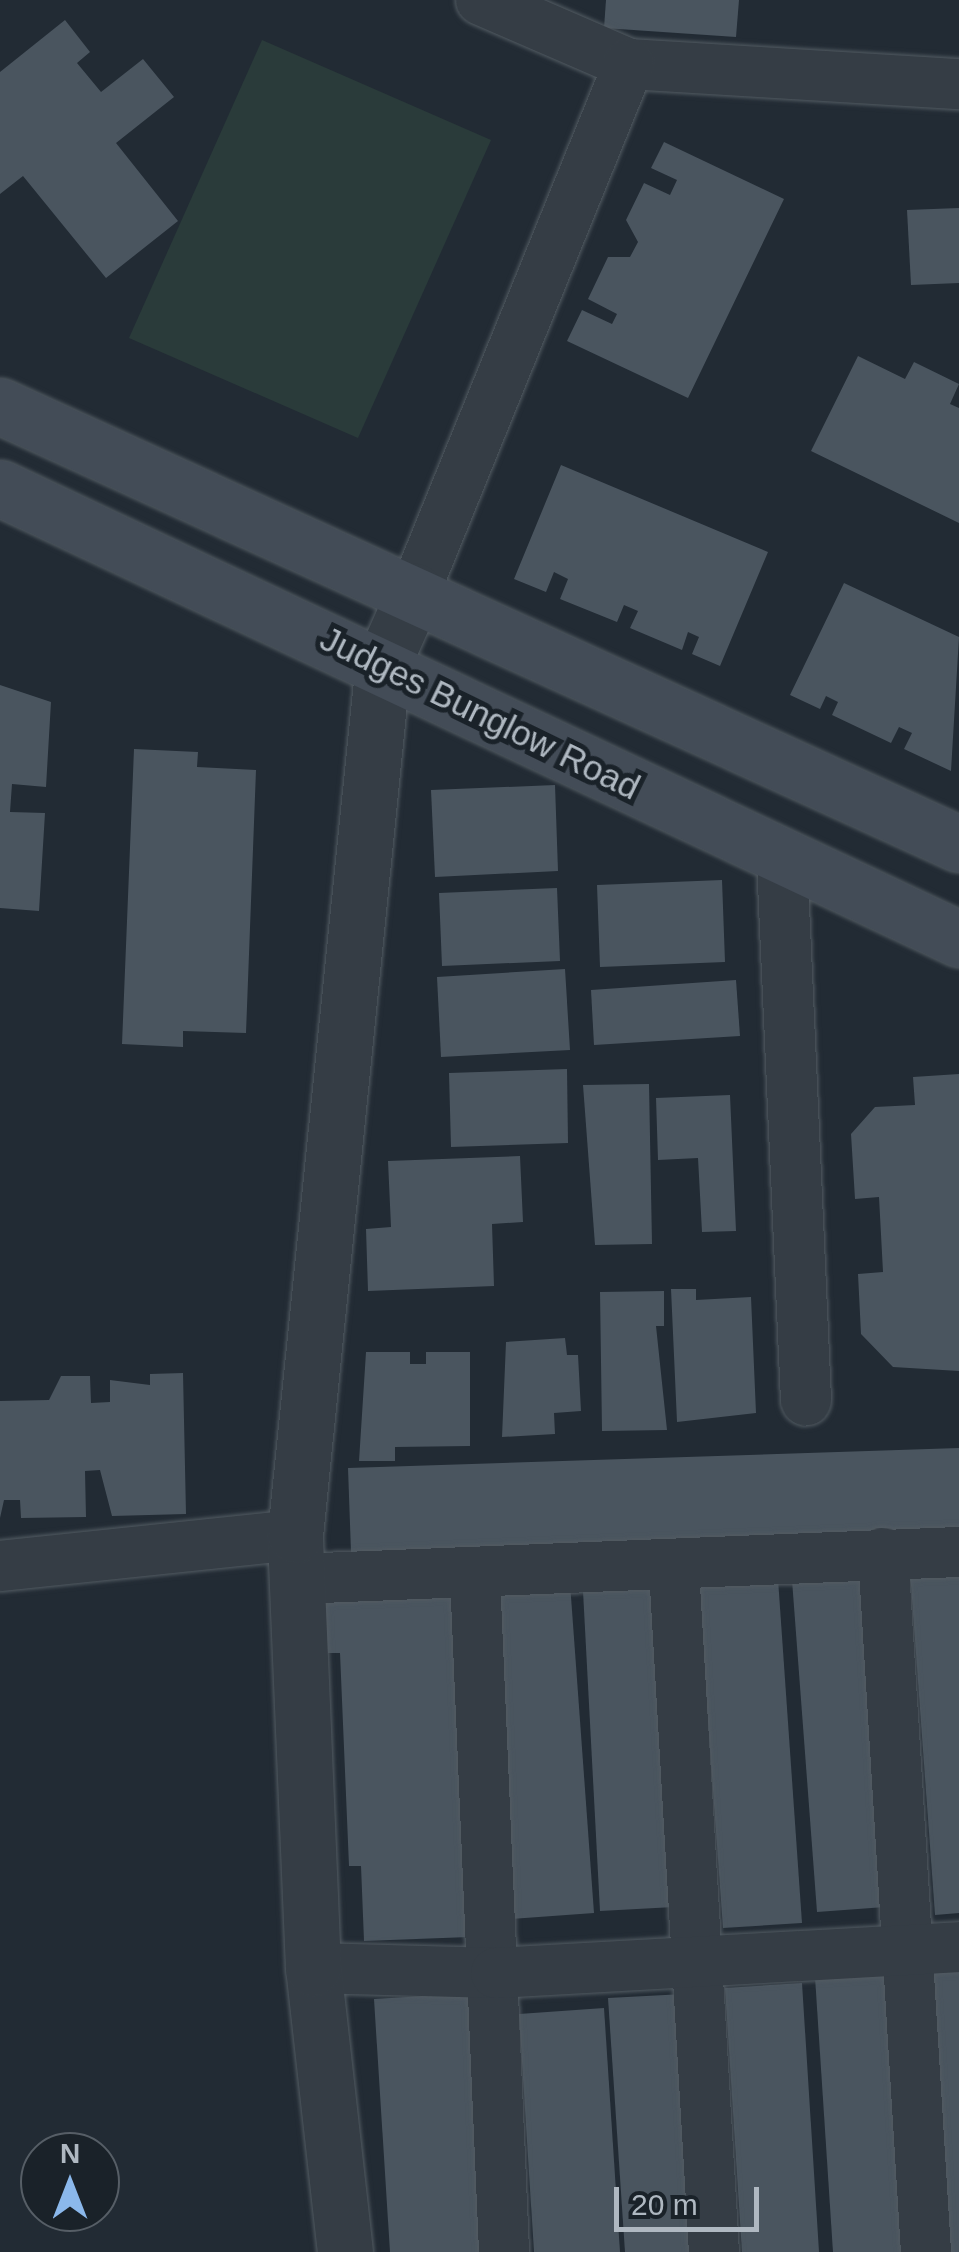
<!DOCTYPE html>
<style>
body{margin:0}
#map{position:relative;width:959px;height:2252px;overflow:hidden;background:#222b34;font-family:Arial,sans-serif}
div>[style]{position:absolute}
[style*='--x']{left:calc(var(--x)*1px);top:calc(var(--y)*1px);width:calc(var(--w)*1px);rotate:calc(var(--a)*1deg)}
.green>*{inset:0;background:#2a3b3a}
.building>*{inset:0;background:#4a555f}
.roads{filter:drop-shadow(0 0 2px #525b62) drop-shadow(0 0 2px #525b62)}
.minor>*{height:50px;margin:-25px;padding:0 25px;transform-origin:25px;border-radius:25px;background:#353d45}
.tertiary>*{height:55px;margin:-27.5px;padding:0 27.5px;transform-origin:27.5px;border-radius:27.5px;background:#353d45}
.secondary>*{height:55px;margin:-27.5px;padding:0 27.5px;transform-origin:27.5px;border-radius:27.5px;background:#434c57}
span{translate:-50% -50%;white-space:nowrap;text-align:center;line-height:1.15;-webkit-text-stroke:10px #1a2229;paint-order:stroke}
.street-label{font-size:35px;color:#afb8c1}
.north{position:absolute;left:20px;top:2132px;width:100px;height:100px;box-sizing:border-box;background:#1a2229;border:2px solid #565e66;border-radius:50%;rotate:0deg;font-size:28px;font-weight:700;line-height:40px;text-align:center;color:#afb8c1}
.north::after{content:'';display:block;margin:auto;width:35px;height:45px;background:#8bb8eb;clip-path:polygon(50% 0,100% 100%,50% 72%,0 100%)}
.scale{position:absolute;left:614px;top:2187px;width:145px;height:45px;box-sizing:border-box;border:5px solid #afb8c1;border-top:0;padding-left:12px;font-size:30px;line-height:35px;white-space:nowrap;color:#afb8c1;-webkit-text-stroke:8px #1a2229;paint-order:stroke}
</style>
<div id="map">
<div class="green">
<i style="clip-path:polygon(262px 40px,491px 140px,358px 438px,129px 338px)"></i>
</div>
<div class="building">
<i style="clip-path:polygon(606px 0,739px 0,736px 37px,604px 28px)"></i>
<i style="clip-path:polygon(65px 20px,90px 52px,77px 63px,101px 92px,143px 59px,174px 97px,116px 143px,178px 221px,106px 278px,23px 176px,0 194px,0 72px)"></i>
<i style="clip-path:polygon(664px 142px,784px 199px,688px 398px,567px 341px,582px 310px,612px 324px,617px 314px,588px 299px,608px 257px,630px 257px,638px 242px,626px 220px,644px 183px,670px 195px,677px 180px,651px 168px)"></i>
<i style="clip-path:polygon(959px 208px,959px 283px,911px 285px,907px 210px)"></i>
<i style="clip-path:polygon(858px 356px,905px 379px,914px 362px,959px 384px,950px 404px,959px 408px,959px 523px,811px 451px)"></i>
<i style="clip-path:polygon(561px 465px,768px 552px,720px 666px,692px 654px,699px 637px,688px 632px,682px 650px,630px 628px,638px 611px,624px 605px,617px 622px,560px 599px,568px 579px,554px 572px,546px 592px,514px 579px)"></i>
<i style="clip-path:polygon(844px 583px,959px 637px,951px 771px,904px 749px,912px 733px,899px 727px,891px 743px,832px 715px,838px 702px,826px 696px,820px 709px,790px 695px)"></i>
<i style="clip-path:polygon(0 685px,51px 702px,46px 787px,12px 784px,10px 812px,45px 813px,39px 911px,0 908px)"></i>
<i style="clip-path:polygon(134px 749px,198px 752px,197px 767px,256px 770px,246px 1033px,183px 1031px,183px 1047px,122px 1044px)"></i>
<i style="clip-path:polygon(555px 785px,558px 871px,435px 877px,431px 790px)"></i>
<i style="clip-path:polygon(722px 880px,725px 962px,600px 967px,597px 885px)"></i>
<i style="clip-path:polygon(557px 888px,560px 961px,442px 966px,439px 893px)"></i>
<i style="clip-path:polygon(565px 969px,570px 1050px,441px 1057px,437px 977px)"></i>
<i style="clip-path:polygon(736px 980px,740px 1036px,594px 1045px,591px 990px)"></i>
<i style="clip-path:polygon(567px 1069px,568px 1143px,451px 1147px,449px 1073px)"></i>
<i style="clip-path:polygon(959px 1074px,959px 1371px,893px 1367px,861px 1334px,858px 1274px,883px 1272px,879px 1197px,855px 1199px,851px 1134px,875px 1107px,915px 1105px,913px 1077px)"></i>
<i style="clip-path:polygon(649px 1084px,652px 1244px,595px 1245px,583px 1085px)"></i>
<i style="clip-path:polygon(730px 1095px,736px 1231px,702px 1232px,698px 1158px,658px 1160px,656px 1098px)"></i>
<i style="clip-path:polygon(520px 1156px,523px 1222px,492px 1224px,494px 1286px,368px 1291px,366px 1229px,391px 1227px,388px 1161px)"></i>
<i style="clip-path:polygon(671px 1289px,696px 1289px,696px 1300px,751px 1297px,756px 1413px,677px 1422px)"></i>
<i style="clip-path:polygon(664px 1291px,664px 1326px,656px 1326px,667px 1430px,602px 1431px,600px 1292px)"></i>
<i style="clip-path:polygon(565px 1338px,567px 1355px,578px 1355px,581px 1411px,554px 1413px,555px 1434px,502px 1437px,506px 1342px)"></i>
<i style="clip-path:polygon(366px 1352px,410px 1352px,410px 1364px,426px 1364px,426px 1352px,470px 1352px,470px 1446px,395px 1447px,395px 1461px,359px 1461px)"></i>
<i style="clip-path:polygon(183px 1373px,186px 1514px,112px 1516px,100px 1470px,85px 1471px,86px 1517px,21px 1518px,20px 1500px,4px 1500px,0 1518px,0 1401px,49px 1400px,61px 1376px,90px 1376px,91px 1403px,110px 1402px,110px 1380px,150px 1385px,150px 1374px)"></i>
<i style="clip-path:polygon(959px 1448px,959px 1532px,351px 1552px,348px 1468px)"></i>
<i style="clip-path:polygon(959px 1568px,959px 1913px,935px 1915px,910px 1571px)"></i>
<i style="clip-path:polygon(861px 1575px,885px 1907px,817px 1912px,792px 1580px)"></i>
<i style="clip-path:polygon(778px 1579px,802px 1923px,723px 1928px,698px 1584px)"></i>
<i style="clip-path:polygon(570px 1583px,594px 1913px,511px 1919px,487px 1588px)"></i>
<i style="clip-path:polygon(658px 1587px,674px 1907px,600px 1911px,583px 1591px)"></i>
<i style="clip-path:polygon(455px 1591px,469px 1937px,364px 1941px,361px 1866px,349px 1866px,340px 1653px,326px 1653px,324px 1596px)"></i>
<i style="clip-path:polygon(959px 1967px,959px 2252px,946px 2252px,928px 1969px)"></i>
<i style="clip-path:polygon(896px 1972px,915px 2252px,833px 2252px,815px 1977px)"></i>
<i style="clip-path:polygon(802px 1983px,819px 2252px,742px 2252px,725px 1988px)"></i>
<i style="clip-path:polygon(475px 1993px,492px 2252px,390px 2252px,374px 1999px)"></i>
<i style="clip-path:polygon(684px 1994px,701px 2252px,625px 2252px,608px 1998px)"></i>
<i style="clip-path:polygon(604px 2008px,620px 2252px,534px 2252px,519px 2014px)"></i>
</div>
<div class="roads">
<div class="minor">
<i style="--x:481;--y:0;--w:161;--a:23.4"></i>
<i style="--x:629;--y:64;--w:331;--a:3.5"></i>
<i style="--x:415;--y:591;--w:569;--a:-67.9"></i>
<i style="--x:782;--y:861;--w:540;--a:87.45"></i>
<i style="--x:883;--y:1553;--w:700;--a:86.48"></i>
<i style="--x:0;--y:1566;--w:297;--a:-6"></i>
<i style="--x:674;--y:1569;--w:684;--a:86.65"></i>
<i style="--x:475;--y:1576;--w:677;--a:87.54"></i>
<i style="--x:297;--y:1579;--w:663;--a:-2.34"></i>
<i style="--x:313;--y:1968;--w:183;--a:1.6"></i>
<i style="--x:496;--y:1973;--w:464;--a:-3.2"></i>
</div>
<div class="tertiary">
<i style="--x:345;--y:2252;--w:286;--a:-96.4"></i>
<i style="--x:313;--y:1968;--w:433;--a:-92.4"></i>
<i style="--x:295;--y:1535;--w:876;--a:-84.24"></i>
<i style="--x:383;--y:663;--w:79;--a:-66"></i>
</div>
<div class="secondary">
<i style="--x:0;--y:406;--w:1054;--a:24.55"></i>
<i style="--x:0;--y:488;--w:1060;--a:25.19"></i>
</div>
</div>
<div class="street-label">
<span style="left:480px;top:713px;rotate:26deg">Judges Bunglow Road</span>
</div>
<div class="north">N</div>
<div class="scale">20 m</div>
</div>
